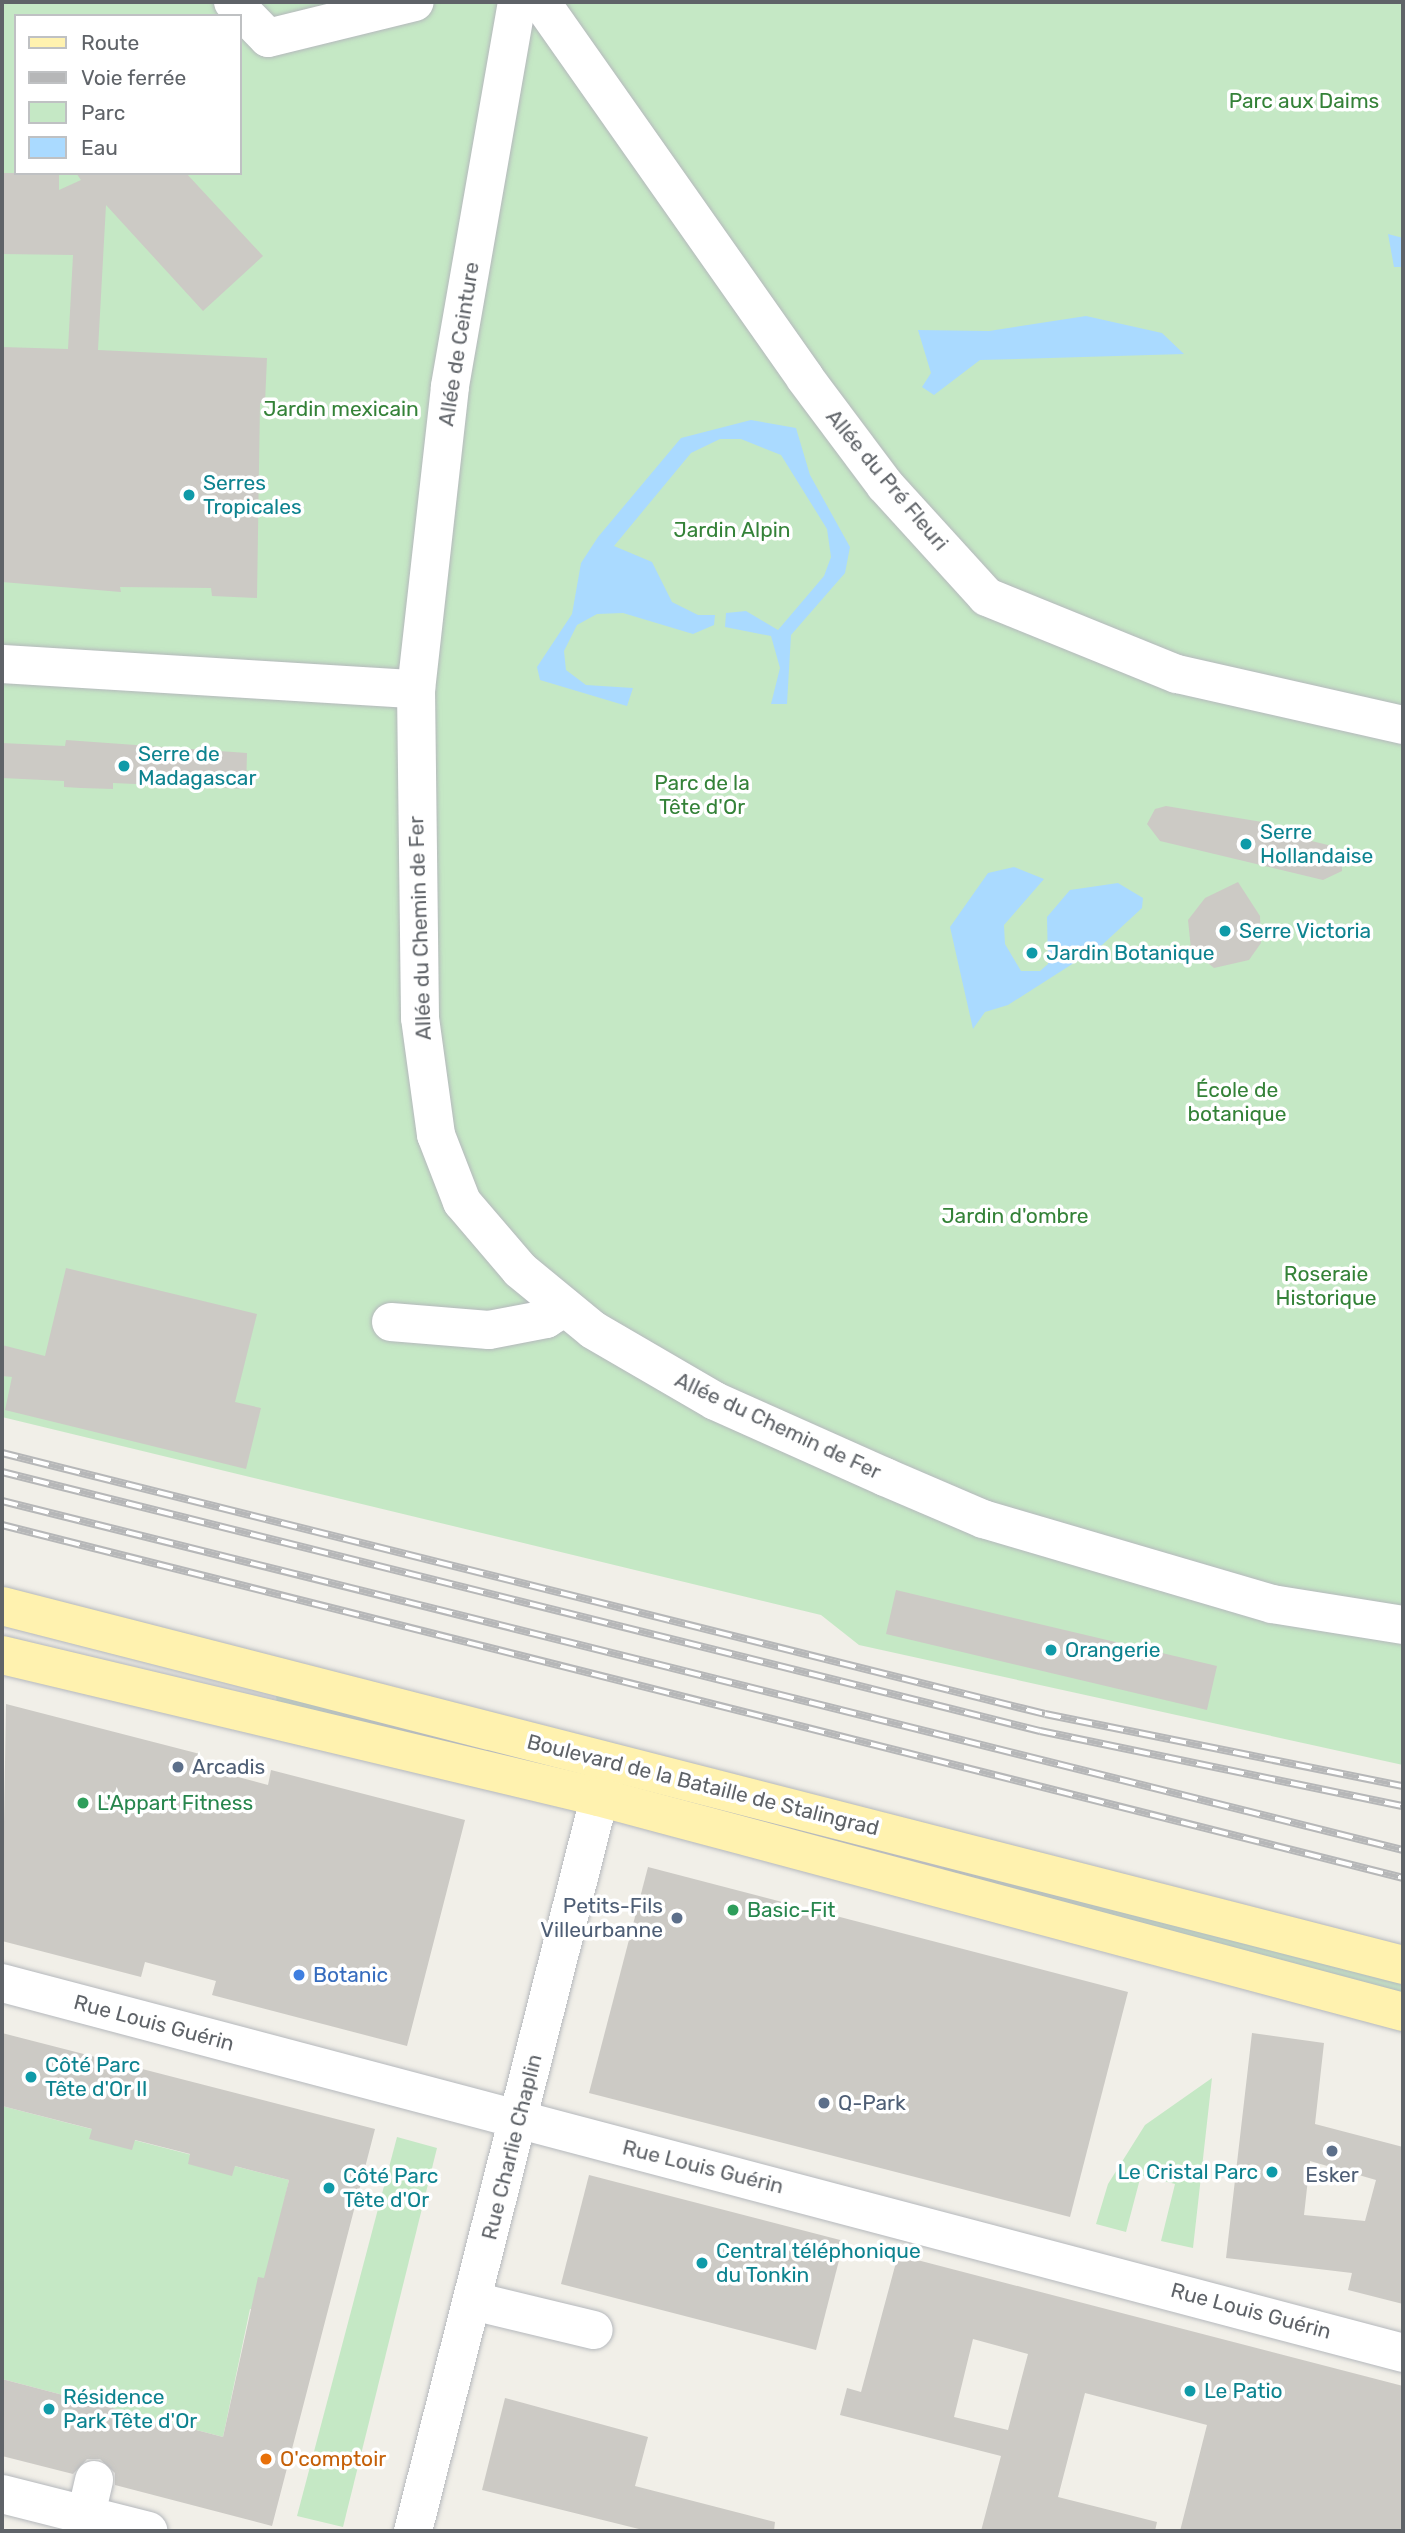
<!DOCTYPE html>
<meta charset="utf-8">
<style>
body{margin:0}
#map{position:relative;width:1405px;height:2533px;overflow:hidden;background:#f1efe8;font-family:Rubik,sans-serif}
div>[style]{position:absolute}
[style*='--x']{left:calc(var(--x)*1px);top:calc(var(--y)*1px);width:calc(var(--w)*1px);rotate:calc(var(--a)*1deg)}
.green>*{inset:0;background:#c5e8c5}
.water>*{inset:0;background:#aadaff}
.building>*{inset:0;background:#cccac5}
.roads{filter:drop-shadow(0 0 2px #b5b8bc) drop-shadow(0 0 2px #b5b8bc)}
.minor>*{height:38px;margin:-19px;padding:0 19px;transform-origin:19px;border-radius:19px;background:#fff}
.major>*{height:38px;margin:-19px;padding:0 19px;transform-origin:19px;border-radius:19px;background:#fff2af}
.rail>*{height:8px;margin-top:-4px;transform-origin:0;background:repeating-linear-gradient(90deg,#fff 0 16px,#b6b7b8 0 32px);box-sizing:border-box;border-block:2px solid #b6b7b8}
.dots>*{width:19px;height:19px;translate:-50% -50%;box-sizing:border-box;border:4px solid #fff;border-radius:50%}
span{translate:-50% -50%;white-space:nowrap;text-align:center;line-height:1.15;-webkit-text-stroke:7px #fff;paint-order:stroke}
.park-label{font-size:21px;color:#348238}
.street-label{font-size:21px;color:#5f6368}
.culture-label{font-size:21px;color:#0d838f}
.left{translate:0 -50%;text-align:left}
.right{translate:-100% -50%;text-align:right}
.service-label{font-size:21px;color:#4e5e75}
.leisure-label{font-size:21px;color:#27864d}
.shop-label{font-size:21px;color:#366cbe}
.food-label{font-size:21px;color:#c56008}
.frame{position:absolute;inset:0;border:4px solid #5f6368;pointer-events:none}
.legend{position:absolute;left:14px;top:14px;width:228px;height:161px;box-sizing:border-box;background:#fff;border:2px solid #bfc1c3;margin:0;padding:9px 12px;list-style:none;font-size:21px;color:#5f6368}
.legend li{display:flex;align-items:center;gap:14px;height:35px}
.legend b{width:35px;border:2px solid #bfc1c3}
</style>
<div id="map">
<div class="green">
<i style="clip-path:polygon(evenodd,2px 2px,1403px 2px,1403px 1765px,859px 1645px,821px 1615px,2px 1417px,2px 2px,16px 16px,240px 16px,240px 173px,16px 173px,16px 16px)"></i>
<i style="clip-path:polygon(276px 1694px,518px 1753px,514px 1766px,277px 1704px)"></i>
<i style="clip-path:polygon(944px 1863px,1403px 1982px,1403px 1995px,941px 1874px)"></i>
<i style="clip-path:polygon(1212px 2078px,1193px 2248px,1161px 2241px,1175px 2184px,1141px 2175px,1126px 2232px,1096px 2224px,1108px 2184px,1145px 2125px)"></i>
<i style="clip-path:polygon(2px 2106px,289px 2180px,260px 2311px,250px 2309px,223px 2437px,2px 2379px)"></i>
<i style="clip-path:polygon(397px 2137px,437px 2148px,343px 2527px,297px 2516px)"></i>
</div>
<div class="water">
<i style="clip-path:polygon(1388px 234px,1403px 238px,1403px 267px,1394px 267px)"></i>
<i style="clip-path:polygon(1086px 316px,1162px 333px,1184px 354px,980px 360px,934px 395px,922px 387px,931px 373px,918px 330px,989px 331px)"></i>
<i style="clip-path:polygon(751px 420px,796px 428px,810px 475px,850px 547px,845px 573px,791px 635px,787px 704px,771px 704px,780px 668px,771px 636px,725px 627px,726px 613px,746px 611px,778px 630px,824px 576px,831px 557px,827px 529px,781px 455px,741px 439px,720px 439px,691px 453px,614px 546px,652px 562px,672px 602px,698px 615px,715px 615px,714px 625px,693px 634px,623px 613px,597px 614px,577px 625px,564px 651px,566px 670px,586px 685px,633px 688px,627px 706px,540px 680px,537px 667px,572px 614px,581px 563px,598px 537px,681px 438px)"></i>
<i style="clip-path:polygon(1014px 867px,1044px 879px,1004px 925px,1005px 944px,1021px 971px,1040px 971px,1048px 964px,1047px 917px,1070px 890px,1118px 883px,1143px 898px,1142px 908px,1102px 945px,1008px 1005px,985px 1012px,973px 1029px,950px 927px,988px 873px)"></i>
</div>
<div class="building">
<i style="clip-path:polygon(2px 173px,59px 173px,59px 190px,81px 180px,76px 173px,186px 173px,263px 256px,203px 311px,106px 205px,98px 350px,267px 358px,265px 403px,260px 403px,257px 598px,212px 596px,211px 588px,120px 587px,121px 592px,2px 582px,2px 347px,68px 349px,73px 255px,2px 254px)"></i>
<i style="clip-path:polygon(66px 740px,247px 753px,246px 789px,113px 783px,113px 789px,81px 788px,64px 787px,64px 781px,2px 778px,2px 743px,65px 746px)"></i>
<i style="clip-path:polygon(1166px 806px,1262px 822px,1267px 830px,1332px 846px,1342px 854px,1342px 871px,1323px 880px,1160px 841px,1147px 824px,1155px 809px)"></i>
<i style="clip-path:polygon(1238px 882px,1260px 916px,1261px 943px,1249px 960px,1214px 968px,1191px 949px,1188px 920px,1205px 898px)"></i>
<i style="clip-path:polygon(66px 1268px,257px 1314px,235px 1402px,261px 1408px,246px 1469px,5px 1410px,12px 1377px,2px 1376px,2px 1345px,45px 1356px)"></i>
<i style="clip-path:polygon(896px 1590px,1217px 1666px,1207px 1710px,886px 1634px)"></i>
<i style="clip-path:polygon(6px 1704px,200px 1754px,197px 1766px,268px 1785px,271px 1770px,465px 1820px,407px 2046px,212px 1995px,216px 1981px,145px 1962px,141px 1977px,2px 1941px)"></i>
<i style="clip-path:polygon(648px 1867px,1128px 1992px,1070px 2217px,589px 2093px)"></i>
<i style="clip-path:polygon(2px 2033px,375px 2129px,272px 2526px,115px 2485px,115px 2473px,100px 2459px,87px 2459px,73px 2474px,2px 2456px,2px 2379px,223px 2437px,258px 2277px,264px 2278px,289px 2180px,235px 2166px,232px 2176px,188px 2164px,190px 2154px,135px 2140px,132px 2150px,89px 2139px,92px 2129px,2px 2106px)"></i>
<i style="clip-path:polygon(evenodd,1252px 2033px,1324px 2043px,1315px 2124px,1403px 2147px,1403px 2304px,1348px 2290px,1352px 2273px,1226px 2258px,1252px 2033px,1310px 2161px,1376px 2180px,1365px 2221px,1304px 2215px,1310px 2161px)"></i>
<i style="clip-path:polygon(589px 2175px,844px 2241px,816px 2350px,561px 2284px)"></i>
<i style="clip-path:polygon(evenodd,898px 2255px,1403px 2386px,1403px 2531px,1180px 2531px,1207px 2425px,1085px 2393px,1058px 2497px,1157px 2522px,1155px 2531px,981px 2531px,1001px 2456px,840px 2415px,847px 2388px,861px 2392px,898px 2255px,973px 2339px,1028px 2354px,1008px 2430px,954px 2417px,973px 2339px)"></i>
<i style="clip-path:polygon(505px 2398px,648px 2437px,635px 2486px,775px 2522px,774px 2531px,647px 2531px,482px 2490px)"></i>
</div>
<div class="roads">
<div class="minor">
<i style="--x:233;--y:2;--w:50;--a:45.8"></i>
<i style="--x:268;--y:38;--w:151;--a:-13.8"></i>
<i style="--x:517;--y:2;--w:391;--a:99.9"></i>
<i style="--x:450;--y:387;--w:304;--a:96.4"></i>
<i style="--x:416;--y:689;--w:329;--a:89.3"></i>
<i style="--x:420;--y:1018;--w:118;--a:82.2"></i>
<i style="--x:436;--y:1135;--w:72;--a:68.8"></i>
<i style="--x:462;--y:1202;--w:89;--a:49.5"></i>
<i style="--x:520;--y:1270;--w:94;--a:39.4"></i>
<i style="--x:593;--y:1330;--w:141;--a:30.2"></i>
<i style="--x:715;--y:1401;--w:186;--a:24.1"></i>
<i style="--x:885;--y:1477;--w:107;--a:23.2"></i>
<i style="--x:983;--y:1519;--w:301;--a:16.4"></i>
<i style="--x:1272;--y:1604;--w:133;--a:9.1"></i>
<i style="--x:541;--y:2;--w:459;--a:54.9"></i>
<i style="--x:805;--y:378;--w:134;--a:53.2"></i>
<i style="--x:885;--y:485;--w:151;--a:47.7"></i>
<i style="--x:987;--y:597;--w:205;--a:22.1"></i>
<i style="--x:1177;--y:674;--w:232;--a:12.7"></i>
<i style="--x:2;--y:664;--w:415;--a:3.5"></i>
<i style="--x:391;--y:1322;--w:98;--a:4.7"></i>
<i style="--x:489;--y:1330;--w:58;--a:-10.9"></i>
<i style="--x:546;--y:1319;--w:22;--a:-32"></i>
<i style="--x:2;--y:1983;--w:1449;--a:14.79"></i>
<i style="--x:473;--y:2301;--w:124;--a:13.5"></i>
<i style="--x:2;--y:2494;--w:151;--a:14.2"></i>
<i style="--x:86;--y:2515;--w:36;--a:-77"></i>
<i style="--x:413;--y:2531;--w:788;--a:-75.75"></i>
</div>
<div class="major">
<i style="--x:2;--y:1606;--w:1446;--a:14.37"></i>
<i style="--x:2;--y:1655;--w:613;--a:13.4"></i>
<i style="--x:598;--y:1797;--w:833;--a:14.95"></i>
</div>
</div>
<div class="rail">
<i style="--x:2;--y:1453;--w:1075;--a:14.05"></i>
<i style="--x:1045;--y:1714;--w:365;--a:11.4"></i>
<i style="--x:2;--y:1472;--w:1070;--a:14.01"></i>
<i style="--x:1040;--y:1731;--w:371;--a:11.7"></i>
<i style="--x:2;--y:1501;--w:1444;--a:13.99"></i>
<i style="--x:2;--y:1525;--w:1445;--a:14.14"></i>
</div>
<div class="dots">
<i style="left:189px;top:495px;background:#0f9aa8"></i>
<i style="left:124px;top:766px;background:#0f9aa8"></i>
<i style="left:1246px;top:844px;background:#0f9aa8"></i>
<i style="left:1225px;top:931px;background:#0f9aa8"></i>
<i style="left:1032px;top:953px;background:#0f9aa8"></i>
<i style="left:1051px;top:1650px;background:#0f9aa8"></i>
<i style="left:178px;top:1767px;background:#5c6f8a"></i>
<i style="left:83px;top:1803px;background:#2e9e5b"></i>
<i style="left:733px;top:1910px;background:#2e9e5b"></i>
<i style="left:677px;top:1918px;background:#5c6f8a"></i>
<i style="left:299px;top:1975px;background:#3f7fe0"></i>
<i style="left:31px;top:2077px;background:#0f9aa8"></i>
<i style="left:824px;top:2103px;background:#5c6f8a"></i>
<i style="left:1332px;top:2151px;background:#5c6f8a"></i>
<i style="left:1272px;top:2172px;background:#0f9aa8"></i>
<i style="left:329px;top:2188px;background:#0f9aa8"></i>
<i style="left:702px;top:2263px;background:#0f9aa8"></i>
<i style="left:1190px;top:2391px;background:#0f9aa8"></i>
<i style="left:49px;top:2409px;background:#0f9aa8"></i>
<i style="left:266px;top:2459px;background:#e8710a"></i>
</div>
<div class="park-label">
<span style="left:1304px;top:101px">Parc aux Daims</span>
<span style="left:341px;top:409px">Jardin mexicain</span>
<span style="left:732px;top:530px">Jardin Alpin</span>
<span style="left:702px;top:795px">Parc de la<br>Tête d'Or</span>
<span style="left:1237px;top:1102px">École de<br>botanique</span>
<span style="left:1015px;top:1216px">Jardin d'ombre</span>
<span style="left:1326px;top:1286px">Roseraie<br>Historique</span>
</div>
<div class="street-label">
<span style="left:459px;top:344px;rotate:-81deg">Allée de Ceinture</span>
<span style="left:887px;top:480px;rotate:50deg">Allée du Pré Fleuri</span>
<span style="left:420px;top:928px;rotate:-92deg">Allée du Chemin de Fer</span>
<span style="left:778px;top:1426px;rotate:25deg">Allée du Chemin de Fer</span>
<span style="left:703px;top:1785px;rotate:14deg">Boulevard de la Bataille de Stalingrad</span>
<span style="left:154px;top:2023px;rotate:15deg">Rue Louis Guérin</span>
<span style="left:512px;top:2147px;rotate:-76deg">Rue Charlie Chaplin</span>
<span style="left:703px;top:2167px;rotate:14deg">Rue Louis Guérin</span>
<span style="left:1251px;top:2311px;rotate:15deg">Rue Louis Guérin</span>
</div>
<div class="culture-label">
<span class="left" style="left:203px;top:495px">Serres<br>Tropicales</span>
<span class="left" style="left:138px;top:766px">Serre de<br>Madagascar</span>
<span class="left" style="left:1260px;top:844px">Serre<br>Hollandaise</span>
<span class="left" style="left:1239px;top:931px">Serre Victoria</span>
<span class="left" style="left:1046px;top:953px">Jardin Botanique</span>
<span class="left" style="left:1065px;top:1650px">Orangerie</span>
<span class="left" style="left:45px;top:2077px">Côté Parc<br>Tête d'Or II</span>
<span class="right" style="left:1258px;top:2172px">Le Cristal Parc</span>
<span class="left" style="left:343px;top:2188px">Côté Parc<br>Tête d'Or</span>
<span class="left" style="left:716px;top:2263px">Central téléphonique<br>du Tonkin</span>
<span class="left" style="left:1204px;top:2391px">Le Patio</span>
<span class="left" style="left:63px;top:2409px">Résidence<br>Park Tête d'Or</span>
</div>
<div class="service-label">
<span class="left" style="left:192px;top:1767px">Arcadis</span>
<span class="right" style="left:663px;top:1918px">Petits-Fils<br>Villeurbanne</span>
<span class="left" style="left:838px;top:2103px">Q-Park</span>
<span style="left:1332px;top:2175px">Esker</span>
</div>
<div class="leisure-label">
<span class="left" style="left:97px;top:1803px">L'Appart Fitness</span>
<span class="left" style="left:747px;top:1910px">Basic-Fit</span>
</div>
<div class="shop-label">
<span class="left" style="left:313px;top:1975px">Botanic</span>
</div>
<div class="food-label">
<span class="left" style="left:280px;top:2459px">O'comptoir</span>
</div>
<div class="frame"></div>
<ul class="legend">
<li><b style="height:9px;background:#fff2af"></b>Route</li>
<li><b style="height:9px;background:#b6b7b8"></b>Voie ferrée</li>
<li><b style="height:19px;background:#c5e8c5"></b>Parc</li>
<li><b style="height:19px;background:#aadaff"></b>Eau</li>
</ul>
</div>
